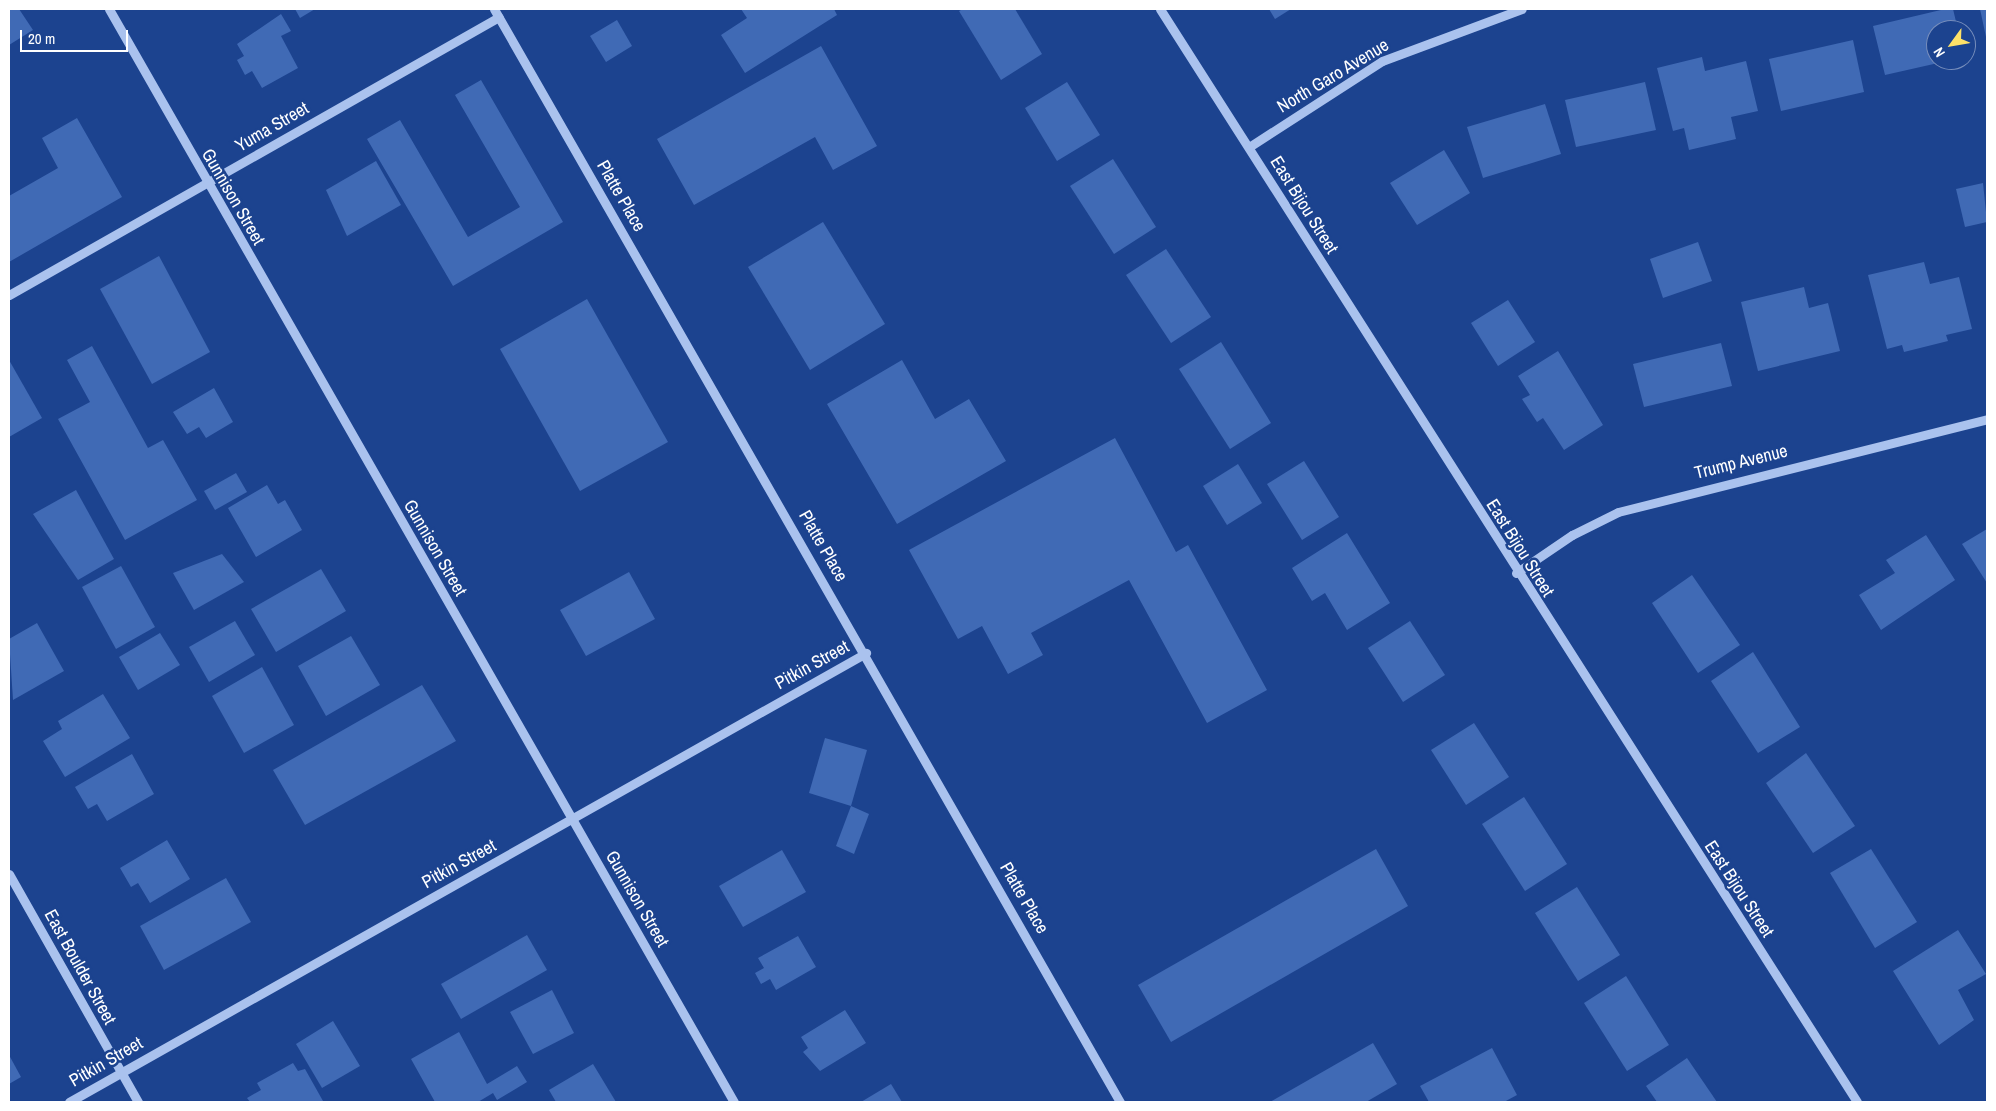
<!DOCTYPE html>
<style>
body{margin:0}
#map{position:relative;width:1996px;height:1111px;overflow:hidden;background:#1c438f;font-family:"Archivo Narrow",sans-serif}
div>[style]{position:absolute}
[style*='--x']{left:calc(var(--x)*1px);top:calc(var(--y)*1px);width:calc(var(--w)*1px);rotate:calc(var(--a)*1deg)}
.building>*{inset:0;background:#406ab5}
.minor>*{height:9px;margin:-4.5px;padding:0 4.5px;transform-origin:4.5px;border-radius:4.5px;background:#aac2ee}
span{translate:-50% -50%;white-space:nowrap;text-align:center;line-height:1.15;-webkit-text-stroke:5px #1c438f;paint-order:stroke}
.street-label{font-size:18px;color:#fff}
.frame{position:absolute;inset:0;border:10px solid #fff;pointer-events:none}
.north{position:absolute;left:1926px;top:20px;width:50px;height:50px;box-sizing:border-box;background:#1c438f;border:1px solid #778ebc;border-radius:50%;rotate:238deg;font-size:14px;font-weight:700;line-height:20px;text-align:center;color:#fff}
.north::after{content:'';display:block;margin:auto;width:18px;height:22px;background:#fee168;clip-path:polygon(50% 0,100% 100%,50% 72%,0 100%)}
.scale{position:absolute;left:20px;top:30px;width:108px;height:22px;box-sizing:border-box;border:2px solid #fff;border-top:0;padding-left:6px;font-size:15px;line-height:18px;white-space:nowrap;color:#fff;-webkit-text-stroke:4px #1c438f;paint-order:stroke}
</style>
<div id="map">
<div class="building">
<i style="clip-path:polygon(19px 9px,33px 30px,9px 45px,9px 10px)"></i>
<i style="clip-path:polygon(295px 9px,315px 9px,300px 18px)"></i>
<i style="clip-path:polygon(741px 9px,834px 9px,837px 15px,745px 73px,721px 35px,747px 18px)"></i>
<i style="clip-path:polygon(963px 9px,1015px 9px,1042px 54px,1001px 80px,959px 11px)"></i>
<i style="clip-path:polygon(1269px 9px,1291px 9px,1275px 19px)"></i>
<i style="clip-path:polygon(1945px 9px,1953px 9px,1958px 30px,1936px 30px,1936px 60px,1947px 61px,1885px 75px,1873px 26px)"></i>
<i style="clip-path:polygon(1980px 9px,1987px 9px,1987px 37px,1986px 37px)"></i>
<i style="clip-path:polygon(281px 14px,291px 31px,281px 36px,298px 68px,262px 88px,252px 71px,245px 75px,237px 60px,244px 56px,237px 44px)"></i>
<i style="clip-path:polygon(617px 20px,632px 46px,606px 62px,590px 36px)"></i>
<i style="clip-path:polygon(1853px 40px,1864px 92px,1781px 111px,1769px 59px)"></i>
<i style="clip-path:polygon(821px 46px,877px 146px,833px 170px,815px 137px,694px 205px,657px 139px)"></i>
<i style="clip-path:polygon(1702px 57px,1705px 71px,1746px 61px,1758px 111px,1731px 117px,1736px 139px,1689px 150px,1684px 128px,1673px 131px,1657px 68px)"></i>
<i style="clip-path:polygon(481px 80px,563px 222px,453px 286px,367px 139px,400px 120px,468px 237px,520px 207px,455px 95px)"></i>
<i style="clip-path:polygon(1067px 82px,1100px 135px,1057px 161px,1025px 108px)"></i>
<i style="clip-path:polygon(1645px 82px,1656px 130px,1576px 147px,1565px 100px)"></i>
<i style="clip-path:polygon(1545px 104px,1561px 154px,1483px 178px,1467px 127px)"></i>
<i style="clip-path:polygon(77px 118px,122px 197px,9px 262px,9px 196px,58px 168px,42px 138px)"></i>
<i style="clip-path:polygon(1444px 150px,1470px 193px,1417px 225px,1390px 183px)"></i>
<i style="clip-path:polygon(1113px 159px,1156px 227px,1114px 254px,1070px 186px)"></i>
<i style="clip-path:polygon(376px 161px,401px 205px,347px 236px,326px 190px)"></i>
<i style="clip-path:polygon(1983px 183px,1987px 222px,1965px 227px,1956px 189px)"></i>
<i style="clip-path:polygon(823px 222px,885px 324px,810px 370px,748px 267px)"></i>
<i style="clip-path:polygon(1698px 242px,1712px 281px,1663px 298px,1650px 259px)"></i>
<i style="clip-path:polygon(1166px 249px,1211px 317px,1171px 343px,1126px 275px)"></i>
<i style="clip-path:polygon(159px 256px,210px 352px,152px 384px,100px 289px)"></i>
<i style="clip-path:polygon(1924px 262px,1930px 284px,1959px 277px,1972px 329px,1946px 335px,1948px 341px,1904px 352px,1902px 345px,1887px 349px,1868px 275px)"></i>
<i style="clip-path:polygon(1804px 287px,1809px 308px,1828px 303px,1840px 351px,1758px 371px,1741px 302px)"></i>
<i style="clip-path:polygon(587px 299px,668px 442px,580px 491px,500px 349px)"></i>
<i style="clip-path:polygon(1508px 300px,1535px 342px,1498px 366px,1471px 323px)"></i>
<i style="clip-path:polygon(1221px 342px,1271px 423px,1230px 449px,1179px 369px)"></i>
<i style="clip-path:polygon(1721px 343px,1732px 386px,1644px 407px,1633px 364px)"></i>
<i style="clip-path:polygon(92px 346px,148px 448px,163px 440px,197px 500px,125px 540px,58px 419px,90px 402px,67px 360px)"></i>
<i style="clip-path:polygon(1558px 351px,1603px 425px,1564px 450px,1543px 418px,1537px 422px,1522px 399px,1530px 395px,1518px 376px)"></i>
<i style="clip-path:polygon(9px 360px,42px 418px,9px 437px)"></i>
<i style="clip-path:polygon(902px 360px,935px 419px,969px 399px,1006px 461px,897px 524px,827px 404px)"></i>
<i style="clip-path:polygon(214px 388px,233px 422px,206px 438px,199px 427px,187px 434px,173px 412px)"></i>
<i style="clip-path:polygon(1115px 438px,1176px 552px,1188px 545px,1267px 690px,1207px 723px,1129px 580px,1031px 633px,1043px 655px,1008px 674px,982px 626px,958px 639px,909px 550px)"></i>
<i style="clip-path:polygon(1304px 461px,1339px 517px,1302px 540px,1267px 484px)"></i>
<i style="clip-path:polygon(1238px 464px,1262px 503px,1227px 525px,1203px 486px)"></i>
<i style="clip-path:polygon(236px 473px,247px 492px,215px 510px,204px 491px)"></i>
<i style="clip-path:polygon(267px 485px,278px 504px,285px 500px,302px 530px,256px 557px,228px 508px)"></i>
<i style="clip-path:polygon(76px 490px,114px 559px,78px 580px,33px 514px)"></i>
<i style="clip-path:polygon(1987px 529px,1987px 583px,1962px 544px)"></i>
<i style="clip-path:polygon(1347px 533px,1390px 603px,1347px 630px,1325px 593px,1312px 601px,1292px 568px)"></i>
<i style="clip-path:polygon(1926px 535px,1955px 580px,1881px 630px,1859px 595px,1895px 573px,1886px 560px)"></i>
<i style="clip-path:polygon(222px 554px,244px 582px,194px 610px,173px 573px)"></i>
<i style="clip-path:polygon(121px 566px,155px 627px,116px 649px,82px 587px)"></i>
<i style="clip-path:polygon(321px 569px,346px 611px,276px 652px,251px 609px)"></i>
<i style="clip-path:polygon(629px 572px,655px 619px,586px 656px,560px 610px)"></i>
<i style="clip-path:polygon(1692px 575px,1740px 645px,1698px 673px,1652px 603px)"></i>
<i style="clip-path:polygon(235px 621px,255px 655px,209px 682px,189px 647px)"></i>
<i style="clip-path:polygon(1410px 621px,1445px 675px,1403px 702px,1368px 648px)"></i>
<i style="clip-path:polygon(37px 623px,64px 671px,13px 700px,9px 639px)"></i>
<i style="clip-path:polygon(160px 633px,180px 665px,138px 690px,119px 657px)"></i>
<i style="clip-path:polygon(351px 636px,380px 685px,326px 716px,298px 666px)"></i>
<i style="clip-path:polygon(1753px 652px,1800px 727px,1758px 753px,1711px 681px)"></i>
<i style="clip-path:polygon(262px 667px,294px 725px,244px 753px,212px 696px)"></i>
<i style="clip-path:polygon(422px 685px,456px 741px,305px 825px,273px 770px)"></i>
<i style="clip-path:polygon(103px 694px,130px 738px,65px 777px,43px 741px,62px 729px,58px 721px)"></i>
<i style="clip-path:polygon(1474px 723px,1509px 777px,1466px 805px,1431px 750px)"></i>
<i style="clip-path:polygon(825px 738px,867px 750px,851px 806px,809px 793px)"></i>
<i style="clip-path:polygon(1806px 753px,1855px 826px,1813px 853px,1766px 783px)"></i>
<i style="clip-path:polygon(132px 754px,154px 794px,107px 821px,97px 804px,88px 809px,75px 787px)"></i>
<i style="clip-path:polygon(1524px 797px,1567px 864px,1525px 891px,1482px 824px)"></i>
<i style="clip-path:polygon(851px 806px,869px 814px,854px 854px,836px 846px)"></i>
<i style="clip-path:polygon(167px 840px,190px 879px,150px 903px,138px 883px,131px 887px,120px 868px)"></i>
<i style="clip-path:polygon(1376px 849px,1408px 906px,1171px 1042px,1138px 985px)"></i>
<i style="clip-path:polygon(1871px 849px,1917px 922px,1875px 948px,1830px 873px)"></i>
<i style="clip-path:polygon(782px 850px,806px 892px,743px 927px,719px 886px)"></i>
<i style="clip-path:polygon(226px 878px,251px 922px,164px 970px,140px 926px)"></i>
<i style="clip-path:polygon(1577px 887px,1620px 955px,1578px 981px,1535px 913px)"></i>
<i style="clip-path:polygon(1958px 930px,1986px 974px,1958px 990px,1974px 1020px,1939px 1045px,1893px 971px)"></i>
<i style="clip-path:polygon(527px 935px,547px 970px,461px 1019px,441px 984px)"></i>
<i style="clip-path:polygon(798px 936px,816px 967px,776px 990px,770px 979px,761px 984px,755px 973px,764px 968px,758px 958px)"></i>
<i style="clip-path:polygon(1626px 976px,1669px 1045px,1627px 1071px,1584px 1003px)"></i>
<i style="clip-path:polygon(552px 990px,574px 1033px,533px 1054px,510px 1012px)"></i>
<i style="clip-path:polygon(845px 1010px,866px 1043px,820px 1071px,803px 1052px,808px 1048px,801px 1037px)"></i>
<i style="clip-path:polygon(333px 1021px,360px 1066px,322px 1088px,296px 1044px)"></i>
<i style="clip-path:polygon(459px 1032px,487px 1084px,517px 1066px,527px 1082px,497px 1100px,493px 1093px,478px 1102px,435px 1102px,411px 1059px)"></i>
<i style="clip-path:polygon(1373px 1043px,1397px 1084px,1366px 1102px,1270px 1102px)"></i>
<i style="clip-path:polygon(1492px 1048px,1517px 1095px,1504px 1102px,1429px 1102px,1420px 1086px)"></i>
<i style="clip-path:polygon(9px 1055px,21px 1077px,9px 1084px)"></i>
<i style="clip-path:polygon(1687px 1058px,1717px 1102px,1657px 1102px,1646px 1086px)"></i>
<i style="clip-path:polygon(293px 1063px,298px 1071px,305px 1069px,323px 1101px,250px 1102px,247px 1098px,261px 1090px,257px 1083px)"></i>
<i style="clip-path:polygon(593px 1064px,616px 1102px,556px 1102px,549px 1090px)"></i>
<i style="clip-path:polygon(891px 1084px,902px 1102px,861px 1102px)"></i>
</div>
<div class="minor">
<i style="--x:109;--y:9;--w:1259;--a:60.24"></i>
<i style="--x:494;--y:9;--w:1260;--a:60.2"></i>
<i style="--x:1160;--y:9;--w:1296;--a:57.47"></i>
<i style="--x:1249;--y:147;--w:158;--a:-32.9"></i>
<i style="--x:1382;--y:61;--w:149;--a:-20.4"></i>
<i style="--x:9;--y:295;--w:563;--a:-29.57"></i>
<i style="--x:1516;--y:573;--w:68;--a:-34.2"></i>
<i style="--x:1572;--y:535;--w:51;--a:-26.6"></i>
<i style="--x:1618;--y:512;--w:381;--a:-14.1"></i>
<i style="--x:9;--y:874;--w:262;--a:60.5"></i>
<i style="--x:69;--y:1102;--w:915;--a:-29.4"></i>
</div>
<div class="street-label">
<span style="left:1333px;top:76px;rotate:-31deg">North Garo Avenue</span>
<span style="left:272px;top:127px;rotate:-30deg">Yuma Street</span>
<span style="left:621px;top:196px;rotate:60deg">Platte Place</span>
<span style="left:233px;top:197px;rotate:60deg">Gunnison Street</span>
<span style="left:1304px;top:205px;rotate:58deg">East Bijou Street</span>
<span style="left:1741px;top:462px;rotate:-14deg">Trump Avenue</span>
<span style="left:823px;top:546px;rotate:60deg">Platte Place</span>
<span style="left:435px;top:548px;rotate:60deg">Gunnison Street</span>
<span style="left:1520px;top:548px;rotate:58deg">East Bijou Street</span>
<span style="left:812px;top:665px;rotate:-29deg">Pitkin Street</span>
<span style="left:459px;top:864px;rotate:-29deg">Pitkin Street</span>
<span style="left:1739px;top:889px;rotate:57deg">East Bijou Street</span>
<span style="left:1024px;top:898px;rotate:60deg">Platte Place</span>
<span style="left:637px;top:899px;rotate:60deg">Gunnison Street</span>
<span style="left:80px;top:967px;rotate:61deg">East Boulder Street</span>
<span style="left:106px;top:1062px;rotate:-30deg">Pitkin Street</span>
</div>
<div class="frame"></div>
<div class="north">N</div>
<div class="scale">20 m</div>
</div>
